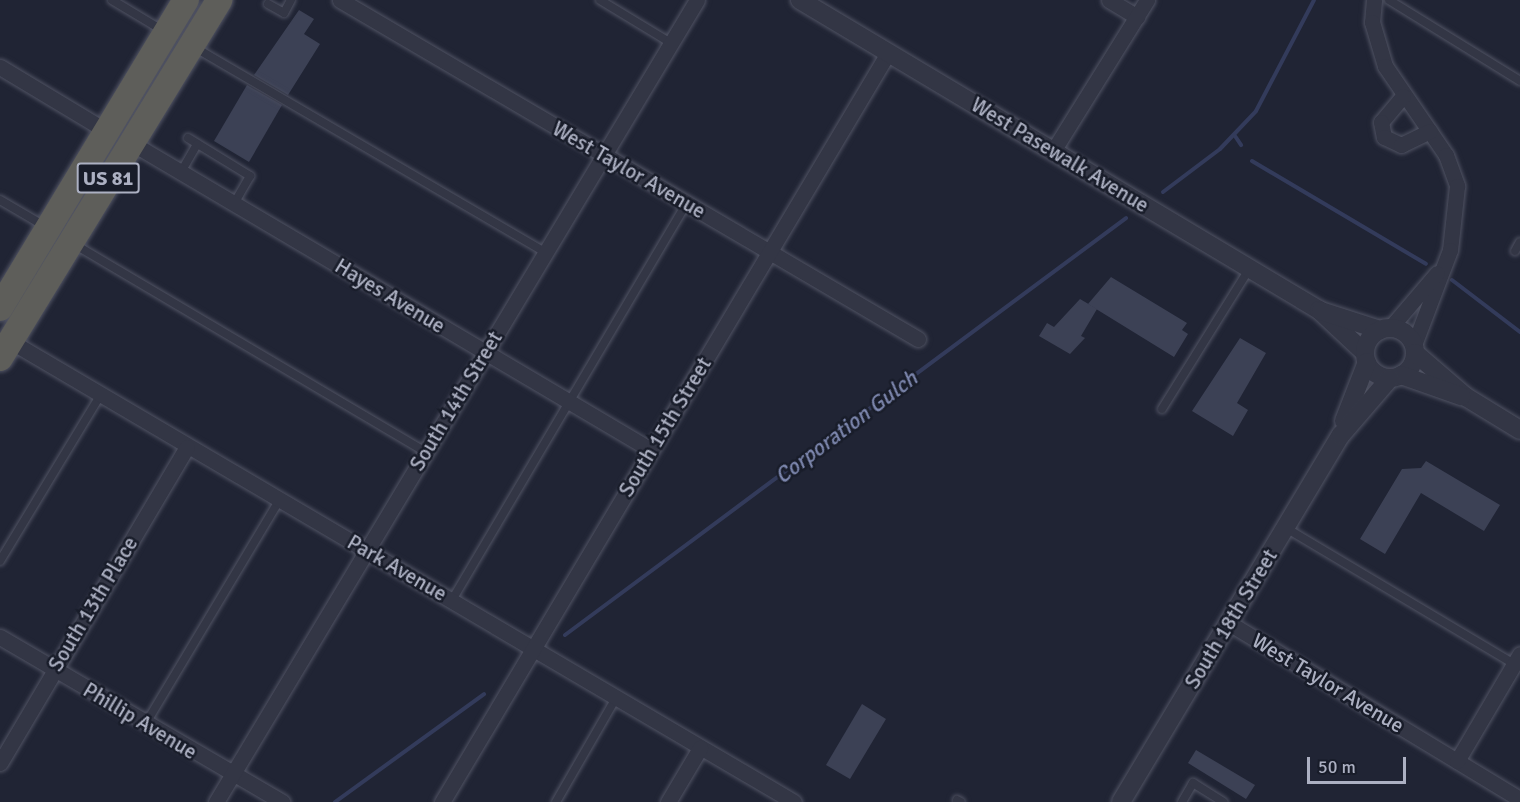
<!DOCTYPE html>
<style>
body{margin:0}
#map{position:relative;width:1520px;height:802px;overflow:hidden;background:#202434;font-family:Signika,sans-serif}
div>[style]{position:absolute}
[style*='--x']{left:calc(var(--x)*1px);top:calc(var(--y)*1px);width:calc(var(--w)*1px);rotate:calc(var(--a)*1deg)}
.stream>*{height:4px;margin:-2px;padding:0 2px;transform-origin:2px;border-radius:2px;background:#333b5b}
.building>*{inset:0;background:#3c4155}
.roads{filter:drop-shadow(0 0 2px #505363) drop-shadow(0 0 2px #505363)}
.service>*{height:8px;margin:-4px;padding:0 4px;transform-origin:4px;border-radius:4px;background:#333645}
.minor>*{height:15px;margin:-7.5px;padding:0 7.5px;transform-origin:7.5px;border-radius:7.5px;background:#333645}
.tertiary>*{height:18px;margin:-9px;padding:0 9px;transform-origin:9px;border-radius:9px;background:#333645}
.tertiary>.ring{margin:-9px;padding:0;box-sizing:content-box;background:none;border:18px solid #333645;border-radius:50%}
.trunk>*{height:26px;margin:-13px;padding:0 13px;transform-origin:13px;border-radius:13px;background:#5e5e5a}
span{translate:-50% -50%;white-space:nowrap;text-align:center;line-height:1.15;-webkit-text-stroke:5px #181c29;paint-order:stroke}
.shield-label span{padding:2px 4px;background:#181c29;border:2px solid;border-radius:4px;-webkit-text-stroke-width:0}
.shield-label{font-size:20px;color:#acb0c2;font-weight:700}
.street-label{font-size:21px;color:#acb0c2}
.water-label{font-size:22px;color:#7d87ae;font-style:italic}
.scale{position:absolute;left:1307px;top:757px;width:99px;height:27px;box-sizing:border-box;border:3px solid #acb0c2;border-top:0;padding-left:8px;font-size:18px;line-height:21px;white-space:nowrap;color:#acb0c2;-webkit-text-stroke:4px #181c29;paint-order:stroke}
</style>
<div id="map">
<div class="stream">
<i style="--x:1235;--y:136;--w:11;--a:56"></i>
<i style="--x:1252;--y:161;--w:202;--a:30.6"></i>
<i style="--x:1163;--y:192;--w:71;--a:-37"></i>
<i style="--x:1220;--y:149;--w:52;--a:-46.5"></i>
<i style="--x:1256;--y:111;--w:125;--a:-62.4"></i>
<i style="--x:1452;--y:280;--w:86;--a:37.4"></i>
<i style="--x:565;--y:635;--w:699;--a:-36.62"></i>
<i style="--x:335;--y:802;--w:184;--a:-35.9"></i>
</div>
<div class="building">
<i style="clip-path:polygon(299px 10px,314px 19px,304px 34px,320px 44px,288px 95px,254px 75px)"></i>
<i style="clip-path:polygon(247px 85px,282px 105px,249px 162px,214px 141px)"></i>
<i style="clip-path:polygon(1111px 277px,1187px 323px,1182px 330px,1188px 334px,1174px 357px,1088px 304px)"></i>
<i style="clip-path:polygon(1080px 299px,1097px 309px,1081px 336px,1085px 338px,1070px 354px,1039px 336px,1047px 323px,1054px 327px)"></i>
<i style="clip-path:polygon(1240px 338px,1266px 353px,1237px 403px,1248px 410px,1233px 436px,1192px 411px)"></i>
<i style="clip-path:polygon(1426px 461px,1500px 505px,1484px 531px,1421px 493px,1385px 554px,1360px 539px,1402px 469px,1421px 468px)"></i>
<i style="clip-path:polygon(862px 704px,886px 719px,850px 779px,826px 765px)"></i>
<i style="clip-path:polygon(1196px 750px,1255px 785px,1246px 799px,1188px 763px)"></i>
</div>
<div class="roads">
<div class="service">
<i style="--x:112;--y:0;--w:58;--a:31"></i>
<i style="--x:600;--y:0;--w:83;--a:31.2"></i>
<i style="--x:1389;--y:0;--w:154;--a:31.7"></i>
<i style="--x:268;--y:4;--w:18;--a:29"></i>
<i style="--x:284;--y:13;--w:15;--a:-62"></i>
<i style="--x:194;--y:47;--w:406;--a:30.3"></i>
<i style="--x:188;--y:138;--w:73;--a:31.5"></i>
<i style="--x:250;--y:176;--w:32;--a:120"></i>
<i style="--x:181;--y:172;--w:32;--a:-60"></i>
<i style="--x:0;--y:200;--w:53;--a:30.4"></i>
<i style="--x:74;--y:244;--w:409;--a:30.6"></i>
<i style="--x:1515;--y:251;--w:10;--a:-61"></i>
<i style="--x:1162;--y:409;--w:165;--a:-58.1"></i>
<i style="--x:1286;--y:528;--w:265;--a:30.8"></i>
<i style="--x:0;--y:561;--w:195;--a:-58.8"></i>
<i style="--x:452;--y:600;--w:461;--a:-59.4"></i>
<i style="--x:146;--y:723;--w:261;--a:-59.1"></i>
<i style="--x:957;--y:800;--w:4;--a:27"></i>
<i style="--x:556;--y:802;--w:120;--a:-60"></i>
<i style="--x:1182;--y:802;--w:22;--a:-60"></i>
<i style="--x:1193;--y:783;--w:36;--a:32"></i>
</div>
<div class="minor">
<i style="--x:340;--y:0;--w:670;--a:30.39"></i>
<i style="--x:1109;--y:0;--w:33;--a:31"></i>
<i style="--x:1374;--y:0;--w:22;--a:95"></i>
<i style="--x:1372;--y:22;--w:46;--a:73.5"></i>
<i style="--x:1385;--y:66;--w:108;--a:55.6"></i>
<i style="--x:1446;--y:155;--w:33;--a:70"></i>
<i style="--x:1457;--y:186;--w:64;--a:96.2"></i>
<i style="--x:1450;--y:250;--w:102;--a:110.8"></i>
<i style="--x:0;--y:67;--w:122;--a:31"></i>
<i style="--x:1403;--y:96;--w:34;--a:130"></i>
<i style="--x:1381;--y:122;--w:15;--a:79"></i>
<i style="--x:1384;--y:137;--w:19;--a:25"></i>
<i style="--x:1401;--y:145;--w:32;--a:-26"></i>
<i style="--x:130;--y:142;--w:605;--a:30.59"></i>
<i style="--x:1053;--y:151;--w:178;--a:-58.1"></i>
<i style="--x:1390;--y:328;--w:72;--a:-49.5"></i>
<i style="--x:5;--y:338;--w:915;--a:30.46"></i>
<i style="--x:1229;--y:623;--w:340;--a:31.2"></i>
<i style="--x:0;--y:637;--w:327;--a:30.3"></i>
<i style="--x:1457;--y:761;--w:124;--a:-59.5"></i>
<i style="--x:0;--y:763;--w:367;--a:-59.4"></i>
<i style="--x:216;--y:802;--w:935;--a:-59.05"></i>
<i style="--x:442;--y:802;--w:872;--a:-59.23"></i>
<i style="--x:668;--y:802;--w:63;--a:-59.3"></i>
</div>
<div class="tertiary">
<i style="--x:800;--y:0;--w:605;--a:30.85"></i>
<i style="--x:1319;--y:310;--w:63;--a:43.1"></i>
<i style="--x:1321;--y:311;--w:62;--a:17.9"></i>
<i class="ring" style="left:1365px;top:328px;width:32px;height:32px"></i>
<i style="--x:1415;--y:353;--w:67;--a:40.8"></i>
<i style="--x:1466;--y:397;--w:63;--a:31.4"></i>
<i style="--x:1401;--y:375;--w:64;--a:19.3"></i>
<i style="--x:1344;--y:421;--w:63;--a:-68.7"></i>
<i style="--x:1121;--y:802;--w:428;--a:-59.1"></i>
<i style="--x:1341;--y:435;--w:75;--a:-49.3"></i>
</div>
<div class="trunk">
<i style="--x:0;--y:308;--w:360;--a:-58.9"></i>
<i style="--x:0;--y:358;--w:420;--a:-58.5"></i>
</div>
</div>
<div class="shield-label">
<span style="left:108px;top:178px">US 81</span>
</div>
<div class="street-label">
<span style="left:1060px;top:155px;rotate:31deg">West Pasewalk Avenue</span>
<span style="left:629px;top:170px;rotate:30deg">West Taylor Avenue</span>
<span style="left:390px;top:296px;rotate:31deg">Hayes Avenue</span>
<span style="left:456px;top:401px;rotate:-59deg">South 14th Street</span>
<span style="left:665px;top:427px;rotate:-59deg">South 15th Street</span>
<span style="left:397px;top:568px;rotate:30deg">Park Avenue</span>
<span style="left:93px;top:604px;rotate:-59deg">South 13th Place</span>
<span style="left:1231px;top:619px;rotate:-59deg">South 18th Street</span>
<span style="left:1328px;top:683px;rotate:31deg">West Taylor Avenue</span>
<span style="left:140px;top:721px;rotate:31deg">Phillip Avenue</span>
</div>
<div class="water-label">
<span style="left:846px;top:427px;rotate:-37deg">Corporation Gulch</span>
</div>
<div class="scale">50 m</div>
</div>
